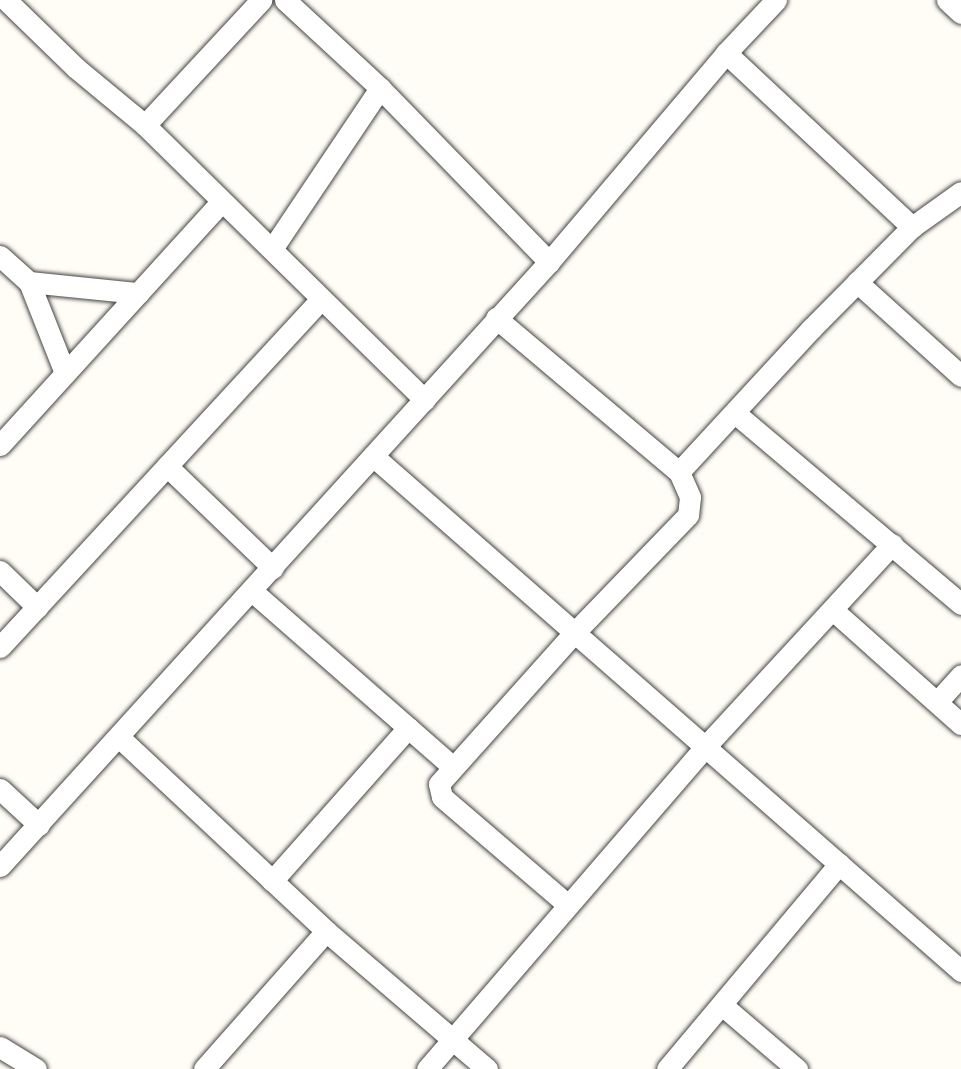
<!DOCTYPE html>
<style>
body{margin:0}
#map{position:relative;width:961px;height:1069px;overflow:hidden;background:#fffdf5;font-family:"Crimson Pro",serif}
div>[style]{position:absolute}
[style*='--x']{left:calc(var(--x)*1px);top:calc(var(--y)*1px);width:calc(var(--w)*1px);rotate:calc(var(--a)*1deg)}
.roads{filter:drop-shadow(0 0 2px #444) drop-shadow(0 0 2px #444)}
.street>*{height:21px;margin:-10.5px;padding:0 10.5px;transform-origin:10.5px;border-radius:10.5px;background:#fff}
span{translate:-50% -50%;white-space:nowrap;text-align:center;line-height:1.15;-webkit-text-stroke:6px #fff;paint-order:stroke}
</style>
<div id="map">
<div class="roads">
<div class="street">
<i style="--x:6;--y:0;--w:98;--a:44.2"></i>
<i style="--x:76;--y:68;--w:89;--a:39.6"></i>
<i style="--x:145;--y:125;--w:392;--a:44.5"></i>
<i style="--x:285;--y:0;--w:129;--a:42.8"></i>
<i style="--x:380;--y:88;--w:243;--a:45.8"></i>
<i style="--x:947;--y:0;--w:19;--a:43"></i>
<i style="--x:726;--y:53;--w:255;--a:43.1"></i>
<i style="--x:912;--y:227;--w:60;--a:-35.5"></i>
<i style="--x:145;--y:125;--w:171;--a:-47.1"></i>
<i style="--x:272;--y:249;--w:194;--a:-56.1"></i>
<i style="--x:0;--y:256;--w:39;--a:42"></i>
<i style="--x:29;--y:282;--w:98;--a:68.4"></i>
<i style="--x:29;--y:282;--w:110;--a:5.8"></i>
<i style="--x:857;--y:282;--w:140;--a:42.1"></i>
<i style="--x:496;--y:318;--w:239;--a:40.1"></i>
<i style="--x:679;--y:472;--w:27;--a:66"></i>
<i style="--x:690;--y:497;--w:18;--a:96"></i>
<i style="--x:688;--y:515;--w:165;--a:134"></i>
<i style="--x:573;--y:634;--w:201;--a:131.8"></i>
<i style="--x:439;--y:784;--w:13;--a:77"></i>
<i style="--x:442;--y:797;--w:165;--a:40.6"></i>
<i style="--x:735;--y:413;--w:296;--a:40.2"></i>
<i style="--x:0;--y:445;--w:328;--a:-47.7"></i>
<i style="--x:373;--y:456;--w:782;--a:41.21"></i>
<i style="--x:167;--y:466;--w:147;--a:43.9"></i>
<i style="--x:679;--y:472;--w:195;--a:-47.3"></i>
<i style="--x:811;--y:329;--w:144;--a:-45.3"></i>
<i style="--x:0;--y:571;--w:52;--a:44.2"></i>
<i style="--x:252;--y:591;--w:267;--a:41.2"></i>
<i style="--x:834;--y:611;--w:170;--a:41.7"></i>
<i style="--x:0;--y:647;--w:472;--a:-47.3"></i>
<i style="--x:937;--y:702;--w:36;--a:-48"></i>
<i style="--x:120;--y:738;--w:282;--a:43.1"></i>
<i style="--x:326;--y:931;--w:212;--a:40.6"></i>
<i style="--x:0;--y:789;--w:53;--a:42.7"></i>
<i style="--x:0;--y:866;--w:816;--a:-47.73"></i>
<i style="--x:549;--y:262;--w:274;--a:-49.7"></i>
<i style="--x:726;--y:53;--w:73;--a:-46.7"></i>
<i style="--x:272;--y:881;--w:205;--a:-48.4"></i>
<i style="--x:722;--y:1005;--w:99;--a:40.5"></i>
<i style="--x:0;--y:1047;--w:42;--a:31.4"></i>
<i style="--x:204;--y:1069;--w:184;--a:-48.5"></i>
<i style="--x:427;--y:1069;--w:425;--a:-49.2"></i>
<i style="--x:705;--y:747;--w:276;--a:-47.3"></i>
<i style="--x:667;--y:1069;--w:268;--a:-50"></i>
</div>
</div>
</div>
